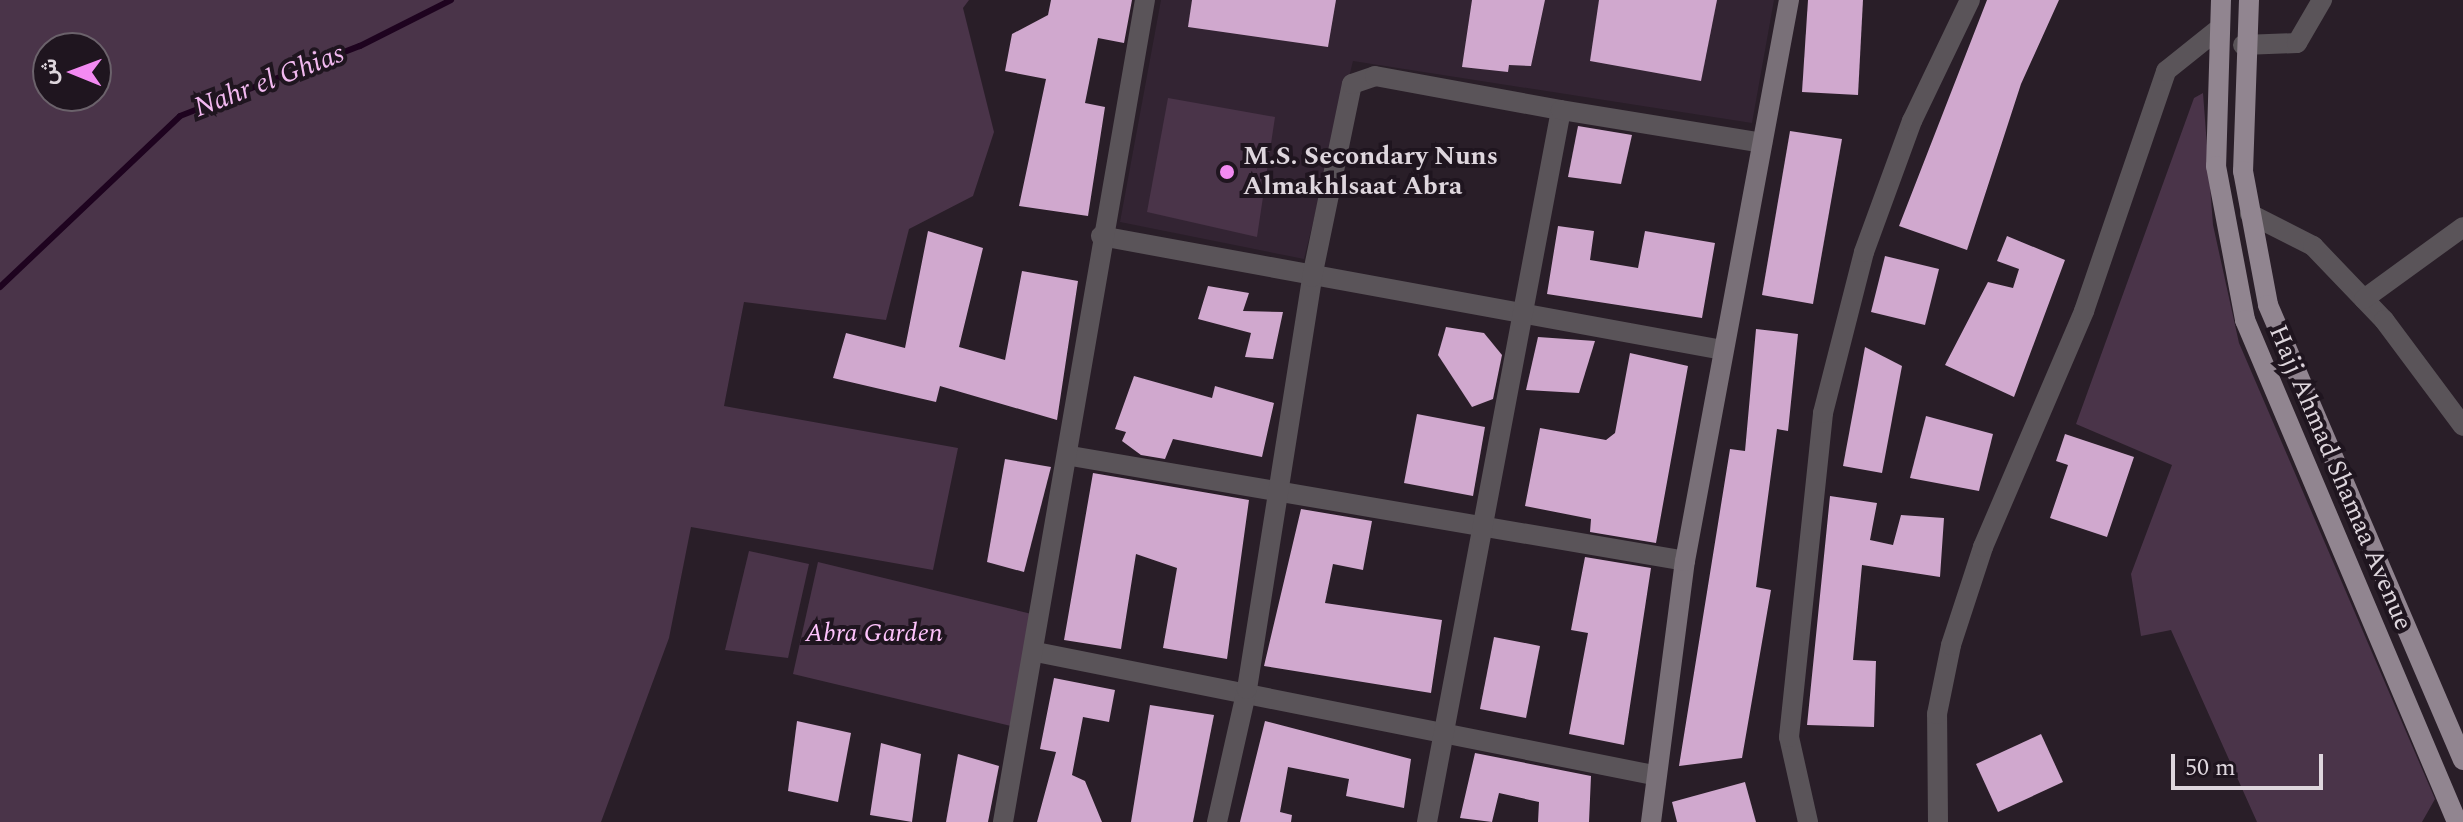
<!DOCTYPE html>
<meta charset="utf-8">
<style>
body{margin:0}
#map{position:relative;width:2463px;height:822px;overflow:hidden;background:#291e28;font-family:Spectral,Vazirmatn,serif}
div>[style]{position:absolute}
[style*='--x']{left:calc(var(--x)*1px);top:calc(var(--y)*1px);width:calc(var(--w)*1px);rotate:calc(var(--a)*1deg)}
.built>*{inset:0;background:#332433}
.green>*{inset:0;background:#4a3449}
.stream>*{height:6px;margin:-3px;padding:0 3px;transform-origin:3px;border-radius:3px;background:#1e031f}
.building>*{inset:0;background:#d0a8ce}
.minor>*{height:20px;margin:-10px;padding:0 10px;transform-origin:10px;border-radius:10px;background:#5a5459}
.secondary>*{height:20px;margin:-10px;padding:0 10px;transform-origin:10px;border-radius:10px;background:#797078}
.primary>*{height:20px;margin:-10px;padding:0 10px;transform-origin:10px;border-radius:10px;background:#918590}
.dots>*{width:22px;height:22px;translate:-50% -50%;box-sizing:border-box;border:4px solid #1f151f;border-radius:50%}
span{translate:-50% -50%;white-space:nowrap;text-align:center;line-height:1.15;-webkit-text-stroke:8px #1f151f;paint-order:stroke}
.poi-label{font-size:26px;color:#ded6dd;font-weight:700}
.left{translate:0 -50%;text-align:left}
.street-label{font-size:26px;color:#ded6dd}
.park-label{font-size:26px;color:#fec3fc;font-style:italic}
.water-label{font-size:28px;color:#f2b9f0;font-style:italic}
.north{position:absolute;left:32px;top:32px;width:80px;height:80px;box-sizing:border-box;background:#1f151f;border:2px solid #6b626b;border-radius:50%;rotate:271deg;font-size:22px;font-weight:700;line-height:32px;text-align:center;color:#ded6dd}
.north::after{content:'';display:block;margin:auto;width:28px;height:36px;background:#f38af2;clip-path:polygon(50% 0,100% 100%,50% 72%,0 100%)}
.scale{position:absolute;left:2171px;top:754px;width:152px;height:36px;box-sizing:border-box;border:4px solid #ded6dd;border-top:0;padding-left:10px;font-size:24px;line-height:28px;white-space:nowrap;color:#ded6dd;-webkit-text-stroke:6px #1f151f;paint-order:stroke}
</style>
<div id="map">
<div class="built">
<i style="clip-path:polygon(1161px 0,1774px 0,1752px 123px,1353px 61px,1304px 259px,1120px 222px)"></i>
</div>
<div class="green">
<i style="clip-path:polygon(evenodd,0 0,969px 0,963px 8px,994px 132px,973px 196px,909px 229px,886px 320px,744px 302px,724px 406px,958px 448px,933px 570px,691px 527px,669px 638px,601px 822px,0 822px,0 0,48px 48px,96px 48px,96px 96px,48px 96px,48px 48px)"></i>
<i style="clip-path:polygon(2203px 93px,2213px 225px,2239px 343px,2435px 799px,2422px 822px,2257px 822px,2171px 630px,2141px 636px,2131px 574px,2172px 465px,2076px 424px,2194px 98px)"></i>
<i style="clip-path:polygon(1168px 98px,1275px 117px,1257px 237px,1147px 212px)"></i>
<i style="clip-path:polygon(749px 551px,809px 564px,788px 658px,725px 650px)"></i>
<i style="clip-path:polygon(818px 562px,1036px 615px,1011px 726px,793px 674px)"></i>
</div>
<div class="stream">
<i style="--x:0;--y:287;--w:248;--a:-43.5"></i>
<i style="--x:180;--y:116;--w:193;--a:-21.3"></i>
<i style="--x:360;--y:46;--w:102;--a:-26.8"></i>
</div>
<div class="building">
<i style="clip-path:polygon(1051px 0,1132px 0,1124px 43px,1098px 38px,1085px 103px,1105px 107px,1088px 216px,1019px 206px,1046px 79px,1005px 71px,1012px 34px,1048px 15px)"></i>
<i style="clip-path:polygon(1192px 0,1336px 0,1328px 47px,1188px 27px)"></i>
<i style="clip-path:polygon(1472px 0,1545px 0,1531px 66px,1509px 65px,1508px 72px,1462px 67px)"></i>
<i style="clip-path:polygon(1599px 0,1717px 0,1701px 81px,1590px 61px)"></i>
<i style="clip-path:polygon(1808px 0,1863px 0,1858px 95px,1802px 92px)"></i>
<i style="clip-path:polygon(1987px 0,2059px 0,2021px 84px,1967px 250px,1899px 226px)"></i>
<i style="clip-path:polygon(1578px 126px,1632px 135px,1621px 184px,1568px 177px)"></i>
<i style="clip-path:polygon(1790px 131px,1842px 139px,1813px 304px,1762px 295px)"></i>
<i style="clip-path:polygon(1558px 226px,1594px 231px,1590px 260px,1638px 268px,1645px 231px,1715px 243px,1702px 318px,1547px 294px)"></i>
<i style="clip-path:polygon(928px 231px,983px 248px,959px 347px,1005px 360px,1022px 271px,1078px 281px,1057px 420px,940px 386px,936px 402px,833px 378px,846px 333px,905px 348px)"></i>
<i style="clip-path:polygon(2007px 236px,2065px 260px,2014px 397px,1945px 365px,1988px 282px,2013px 288px,2019px 269px,1997px 261px)"></i>
<i style="clip-path:polygon(1885px 256px,1939px 269px,1925px 325px,1871px 312px)"></i>
<i style="clip-path:polygon(1208px 286px,1249px 293px,1243px 311px,1283px 312px,1273px 359px,1245px 357px,1251px 333px,1198px 319px)"></i>
<i style="clip-path:polygon(1446px 327px,1484px 333px,1502px 355px,1493px 399px,1472px 407px,1438px 355px)"></i>
<i style="clip-path:polygon(1756px 329px,1798px 334px,1788px 431px,1777px 429px,1756px 587px,1771px 590px,1742px 758px,1679px 766px,1730px 449px,1745px 451px)"></i>
<i style="clip-path:polygon(1538px 337px,1595px 341px,1579px 393px,1526px 390px)"></i>
<i style="clip-path:polygon(1865px 347px,1902px 366px,1882px 473px,1843px 466px)"></i>
<i style="clip-path:polygon(1630px 353px,1688px 366px,1656px 543px,1590px 532px,1591px 519px,1525px 506px,1540px 428px,1606px 440px,1615px 433px)"></i>
<i style="clip-path:polygon(1134px 376px,1212px 398px,1215px 386px,1274px 403px,1262px 457px,1173px 439px,1165px 459px,1141px 455px,1122px 441px,1126px 432px,1115px 429px)"></i>
<i style="clip-path:polygon(1417px 414px,1485px 427px,1473px 496px,1404px 483px)"></i>
<i style="clip-path:polygon(1926px 416px,1993px 434px,1979px 491px,1910px 478px)"></i>
<i style="clip-path:polygon(2065px 434px,2134px 457px,2107px 537px,2050px 518px,2068px 465px,2056px 461px)"></i>
<i style="clip-path:polygon(1005px 459px,1051px 467px,1024px 572px,987px 562px)"></i>
<i style="clip-path:polygon(1093px 473px,1249px 500px,1227px 659px,1163px 648px,1177px 568px,1136px 554px,1121px 649px,1064px 640px)"></i>
<i style="clip-path:polygon(1830px 496px,1877px 503px,1870px 540px,1893px 545px,1901px 515px,1944px 518px,1940px 577px,1862px 565px,1853px 660px,1876px 661px,1874px 727px,1807px 725px)"></i>
<i style="clip-path:polygon(1301px 509px,1372px 521px,1363px 570px,1333px 564px,1325px 603px,1442px 620px,1431px 693px,1264px 666px)"></i>
<i style="clip-path:polygon(1585px 557px,1651px 568px,1624px 745px,1569px 734px,1588px 633px,1571px 630px)"></i>
<i style="clip-path:polygon(1494px 637px,1540px 646px,1526px 718px,1480px 709px)"></i>
<i style="clip-path:polygon(1054px 678px,1115px 690px,1109px 722px,1083px 717px,1072px 775px,1085px 781px,1102px 822px,1037px 822px,1056px 752px,1040px 749px)"></i>
<i style="clip-path:polygon(1150px 705px,1214px 715px,1193px 822px,1131px 822px)"></i>
<i style="clip-path:polygon(797px 721px,851px 733px,838px 802px,788px 791px)"></i>
<i style="clip-path:polygon(1265px 721px,1411px 759px,1404px 808px,1346px 796px,1349px 779px,1288px 767px,1280px 812px,1292px 815px,1291px 822px,1240px 822px)"></i>
<i style="clip-path:polygon(2041px 734px,2063px 782px,1998px 812px,1976px 764px)"></i>
<i style="clip-path:polygon(881px 743px,921px 754px,912px 822px,870px 815px)"></i>
<i style="clip-path:polygon(1475px 753px,1591px 776px,1589px 822px,1538px 822px,1539px 802px,1499px 793px,1492px 822px,1460px 818px)"></i>
<i style="clip-path:polygon(958px 754px,999px 766px,988px 822px,946px 822px)"></i>
<i style="clip-path:polygon(1745px 782px,1756px 822px,1677px 822px,1672px 802px)"></i>
</div>
<div class="minor">
<i style="--x:2243;--y:45;--w:54;--a:-2.1"></i>
<i style="--x:2297;--y:43;--w:50;--a:-59.8"></i>
<i style="--x:2250;--y:214;--w:71;--a:26.9"></i>
<i style="--x:2313;--y:246;--w:103;--a:46.2"></i>
<i style="--x:2384;--y:320;--w:132;--a:53.3"></i>
<i style="--x:1101;--y:236;--w:632;--a:10.39"></i>
<i style="--x:2364;--y:299;--w:122;--a:-36"></i>
<i style="--x:1071;--y:456;--w:623;--a:9.7"></i>
<i style="--x:1036;--y:652;--w:629;--a:11.27"></i>
<i style="--x:1003;--y:822;--w:834;--a:-80.2"></i>
<i style="--x:1217;--y:822;--w:136;--a:-77.3"></i>
<i style="--x:1247;--y:689;--w:417;--a:-81"></i>
<i style="--x:1312;--y:277;--w:197;--a:-78.3"></i>
<i style="--x:1352;--y:84;--w:24;--a:-19"></i>
<i style="--x:1375;--y:76;--w:189;--a:10.4"></i>
<i style="--x:1427;--y:822;--w:724;--a:-79.34"></i>
<i style="--x:1561;--y:110;--w:204;--a:9.3"></i>
<i style="--x:1808;--y:822;--w:87;--a:-102.6"></i>
<i style="--x:1789;--y:737;--w:326;--a:-84"></i>
<i style="--x:1823;--y:413;--w:166;--a:-75.7"></i>
<i style="--x:1864;--y:252;--w:140;--a:-69.9"></i>
<i style="--x:1912;--y:121;--w:134;--a:-64.4"></i>
<i style="--x:1938;--y:822;--w:108;--a:-90.5"></i>
<i style="--x:1937;--y:714;--w:70;--a:-78.5"></i>
<i style="--x:1951;--y:645;--w:103;--a:-71.9"></i>
<i style="--x:1983;--y:547;--w:257;--a:-66.8"></i>
<i style="--x:2084;--y:311;--w:254;--a:-71.1"></i>
<i style="--x:2166;--y:71;--w:64;--a:-38.7"></i>
</div>
<div class="secondary">
<i style="--x:1651;--y:822;--w:263;--a:-82.6"></i>
<i style="--x:1685;--y:561;--w:571;--a:-79.5"></i>
</div>
<div class="primary">
<i style="--x:2221;--y:0;--w:166;--a:91.7"></i>
<i style="--x:2216;--y:166;--w:157;--a:79.3"></i>
<i style="--x:2245;--y:320;--w:545;--a:67.11"></i>
<i style="--x:2249;--y:0;--w:171;--a:92"></i>
<i style="--x:2243;--y:171;--w:136;--a:79.4"></i>
<i style="--x:2268;--y:305;--w:495;--a:66.8"></i>
</div>
<div class="dots">
<i style="left:1227px;top:172px;background:#f38af2"></i>
</div>
<div class="poi-label">
<span class="left" style="left:1243px;top:172px">M.S. Secondary Nuns<br>Almakhlsaat Abra</span>
</div>
<div class="street-label">
<span style="left:2340px;top:478px;rotate:67deg">Hajj Ahmad Shamaa Avenue</span>
</div>
<div class="park-label">
<span style="left:874px;top:634px">Abra Garden</span>
</div>
<div class="water-label">
<span style="left:269px;top:81px;rotate:-21deg">Nahr el Ghias</span>
</div>
<div class="north">ش</div>
<div class="scale">50 m</div>
</div>
